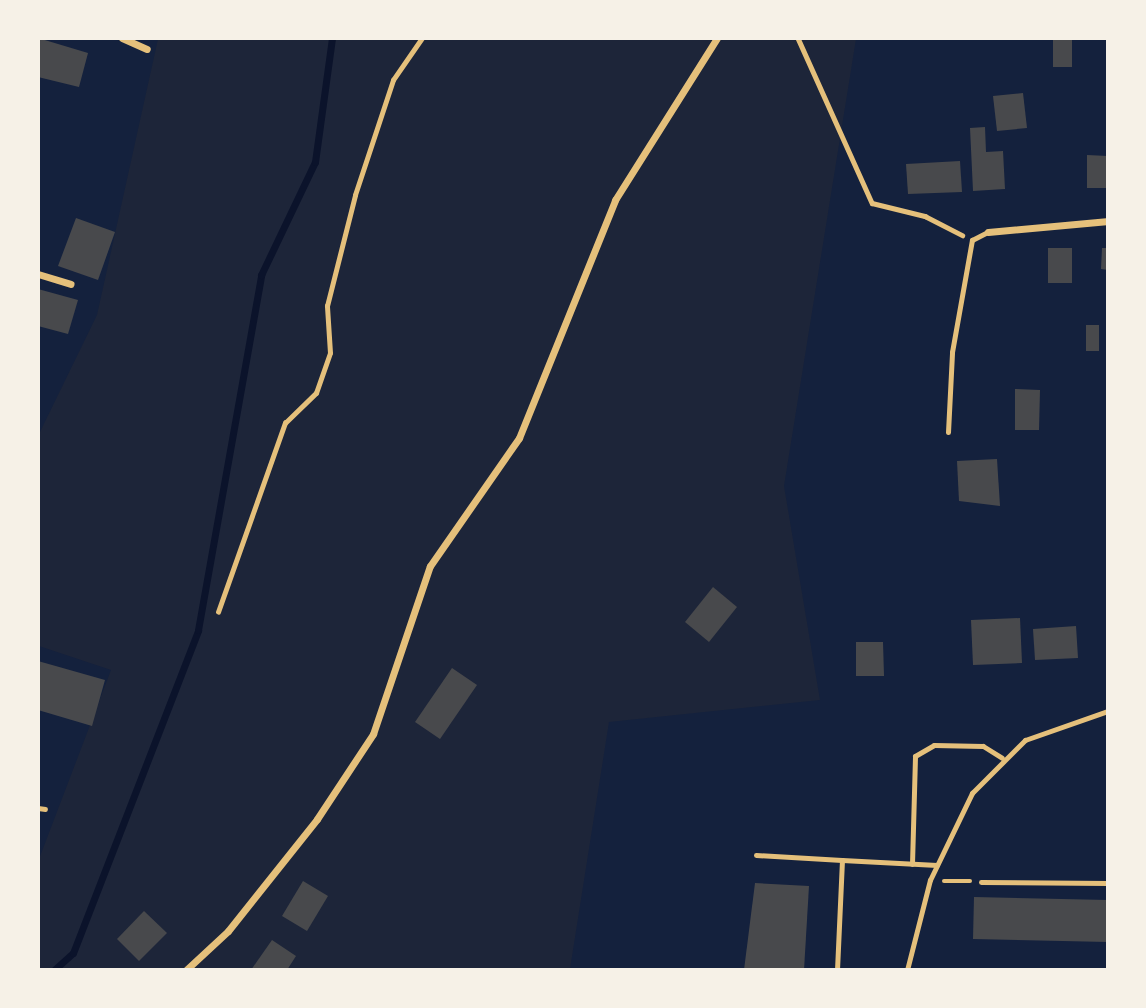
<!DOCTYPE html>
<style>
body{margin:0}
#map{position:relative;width:1146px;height:1008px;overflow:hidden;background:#14213d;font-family:"PT Sans Narrow",sans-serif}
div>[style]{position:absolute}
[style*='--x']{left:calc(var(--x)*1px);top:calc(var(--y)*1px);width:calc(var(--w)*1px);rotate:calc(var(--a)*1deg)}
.green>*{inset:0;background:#1d2539}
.stream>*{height:7px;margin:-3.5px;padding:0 3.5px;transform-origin:3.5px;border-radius:3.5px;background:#0b132b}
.building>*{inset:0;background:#48494c}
.path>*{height:4.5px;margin:-2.25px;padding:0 2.25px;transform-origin:2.25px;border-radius:2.25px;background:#e5c07b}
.service>*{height:5px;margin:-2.5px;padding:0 2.5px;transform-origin:2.5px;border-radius:2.5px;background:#e5c07b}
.minor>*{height:7px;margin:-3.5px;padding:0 3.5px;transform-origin:3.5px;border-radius:3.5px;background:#e5c07b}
span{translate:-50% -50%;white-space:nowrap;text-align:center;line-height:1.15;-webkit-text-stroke:7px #f6f1e7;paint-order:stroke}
.frame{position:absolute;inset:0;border:40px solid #f6f1e7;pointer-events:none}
</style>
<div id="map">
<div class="green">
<i style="clip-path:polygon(158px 39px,856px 39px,784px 486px,820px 700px,609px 722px,570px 969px,39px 969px,39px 859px,111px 670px,39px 646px,38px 436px,97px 315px)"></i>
</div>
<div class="stream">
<i style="--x:54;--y:970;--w:25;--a:-42"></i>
<i style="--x:73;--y:953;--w:346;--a:-68.8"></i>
<i style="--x:198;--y:630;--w:361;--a:-79.9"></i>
<i style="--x:261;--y:275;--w:125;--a:-64.5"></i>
<i style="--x:315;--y:162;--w:125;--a:-82.2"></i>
</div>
<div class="building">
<i style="clip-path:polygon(38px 38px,88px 53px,79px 87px,38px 77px)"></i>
<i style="clip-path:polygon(1053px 40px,1072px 40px,1072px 67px,1053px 67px)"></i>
<i style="clip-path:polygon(1023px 93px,1027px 128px,997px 131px,993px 96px)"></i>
<i style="clip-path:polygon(985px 127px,986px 152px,1003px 151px,1005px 189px,973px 191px,970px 128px)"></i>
<i style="clip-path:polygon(1087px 155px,1108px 156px,1108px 188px,1087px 188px)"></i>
<i style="clip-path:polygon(960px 161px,962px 192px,908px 194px,906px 164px)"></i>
<i style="clip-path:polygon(76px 218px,115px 232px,98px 280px,58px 266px)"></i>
<i style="clip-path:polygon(1048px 248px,1072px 248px,1072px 283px,1048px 283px)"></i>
<i style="clip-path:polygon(1102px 248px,1108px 248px,1108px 270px,1101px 269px)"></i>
<i style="clip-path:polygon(38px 289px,78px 300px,68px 334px,38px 326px)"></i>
<i style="clip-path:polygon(1086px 325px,1099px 325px,1099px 351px,1086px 351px)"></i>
<i style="clip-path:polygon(1015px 389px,1040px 390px,1039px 430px,1015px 430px)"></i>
<i style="clip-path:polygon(997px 459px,1000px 506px,959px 501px,957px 461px)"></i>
<i style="clip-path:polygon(713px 587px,737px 607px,709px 642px,685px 622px)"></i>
<i style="clip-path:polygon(1020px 618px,1022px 663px,973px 665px,971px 620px)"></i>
<i style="clip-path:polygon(1076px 626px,1078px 658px,1035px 660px,1033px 629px)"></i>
<i style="clip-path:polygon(856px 642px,883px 642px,884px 676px,856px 676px)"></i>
<i style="clip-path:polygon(38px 661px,105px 680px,92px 726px,38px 710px)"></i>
<i style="clip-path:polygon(452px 668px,477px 685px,440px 739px,415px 722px)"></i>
<i style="clip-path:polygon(303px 881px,328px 896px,307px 931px,282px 916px)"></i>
<i style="clip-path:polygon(755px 883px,809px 886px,804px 970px,744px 970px)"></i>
<i style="clip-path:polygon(974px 897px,1108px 900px,1108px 942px,973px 939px)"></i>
<i style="clip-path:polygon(144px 911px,167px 933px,139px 961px,117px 939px)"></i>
<i style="clip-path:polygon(272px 940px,296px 956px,287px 970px,251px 970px)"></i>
</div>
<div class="path">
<i style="--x:798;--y:38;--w:181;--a:65.8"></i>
<i style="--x:872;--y:203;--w:55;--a:13.8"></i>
<i style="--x:925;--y:216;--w:42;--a:27.2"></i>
<i style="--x:218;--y:612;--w:201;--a:-70.5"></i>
<i style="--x:285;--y:423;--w:43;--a:-44.1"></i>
<i style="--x:316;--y:393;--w:42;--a:-70.7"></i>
<i style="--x:330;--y:353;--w:47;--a:-93.7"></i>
<i style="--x:327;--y:306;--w:114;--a:-75.8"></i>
<i style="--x:355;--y:195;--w:121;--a:-71.7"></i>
<i style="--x:393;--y:80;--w:51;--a:-55.4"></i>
<i style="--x:38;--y:808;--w:7;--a:8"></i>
<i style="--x:944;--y:881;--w:26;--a:0"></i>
</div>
<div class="service">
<i style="--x:948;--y:432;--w:80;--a:-87.1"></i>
<i style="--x:952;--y:352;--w:114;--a:-79.9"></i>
<i style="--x:972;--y:240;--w:18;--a:-27"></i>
<i style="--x:756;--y:855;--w:86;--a:3.3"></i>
<i style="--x:912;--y:864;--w:108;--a:-88.4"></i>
<i style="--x:915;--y:756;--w:22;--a:-30"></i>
<i style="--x:934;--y:745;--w:49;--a:1.2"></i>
<i style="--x:983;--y:746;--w:22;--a:32"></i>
<i style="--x:981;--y:882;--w:127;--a:0.5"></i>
<i style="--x:837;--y:970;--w:110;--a:-87.4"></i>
<i style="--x:842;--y:860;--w:95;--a:3"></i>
<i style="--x:907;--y:970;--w:93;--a:-75.7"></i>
<i style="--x:930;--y:880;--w:97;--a:-64.2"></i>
<i style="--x:972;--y:793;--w:75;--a:-45"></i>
<i style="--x:1025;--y:740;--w:88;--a:-19.3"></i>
</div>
<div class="minor">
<i style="--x:122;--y:38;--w:27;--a:24"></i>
<i style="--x:988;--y:232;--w:121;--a:-5.2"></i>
<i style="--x:38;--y:274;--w:34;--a:17"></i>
<i style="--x:186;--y:970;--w:57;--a:-42.9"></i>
<i style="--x:228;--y:931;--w:143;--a:-51.5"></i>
<i style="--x:317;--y:819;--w:102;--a:-56.6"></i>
<i style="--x:373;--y:734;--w:177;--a:-71.3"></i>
<i style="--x:430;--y:566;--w:156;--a:-55.2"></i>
<i style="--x:519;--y:438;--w:257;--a:-68"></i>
<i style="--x:615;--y:200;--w:191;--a:-57.8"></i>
</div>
<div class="frame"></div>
</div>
